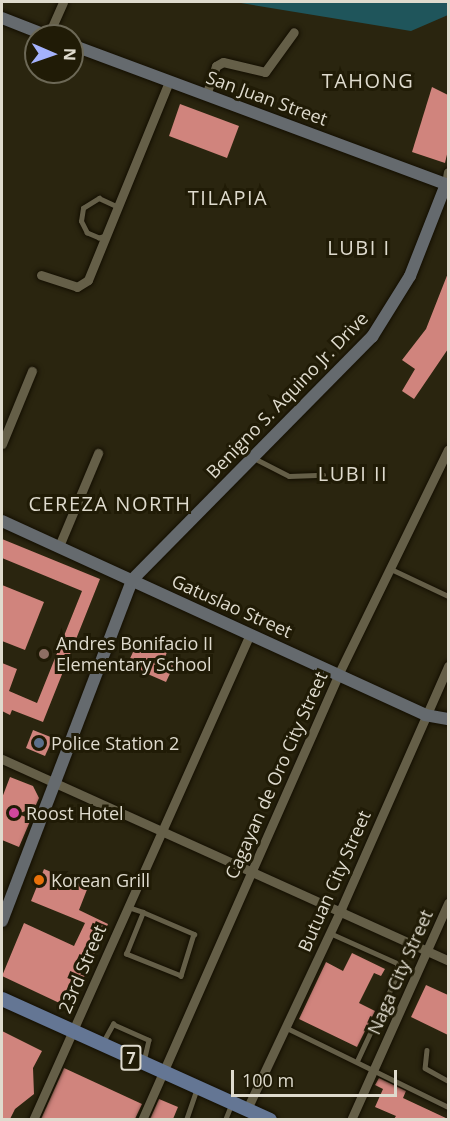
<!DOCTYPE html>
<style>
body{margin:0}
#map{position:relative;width:450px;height:1121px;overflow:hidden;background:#2a250f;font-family:"Open Sans",sans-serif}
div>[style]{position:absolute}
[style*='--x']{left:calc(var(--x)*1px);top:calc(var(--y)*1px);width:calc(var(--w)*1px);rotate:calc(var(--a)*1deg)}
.water>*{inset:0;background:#1f555b}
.building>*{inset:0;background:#d0847d}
.roads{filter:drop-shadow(0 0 2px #130e00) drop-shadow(0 0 2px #130e00)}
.lane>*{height:4.5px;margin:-2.25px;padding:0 2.25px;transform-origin:2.25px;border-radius:2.25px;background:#655f48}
.street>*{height:9px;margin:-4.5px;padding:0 4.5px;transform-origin:4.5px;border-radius:4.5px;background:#655f48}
.secondary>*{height:12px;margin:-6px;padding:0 6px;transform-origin:6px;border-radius:6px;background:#656a6e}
.primary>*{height:14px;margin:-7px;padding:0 7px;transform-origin:7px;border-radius:7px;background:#647694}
.dots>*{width:16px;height:16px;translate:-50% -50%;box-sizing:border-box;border:3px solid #201b06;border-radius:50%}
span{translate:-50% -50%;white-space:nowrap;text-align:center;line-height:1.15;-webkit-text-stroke:6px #201b06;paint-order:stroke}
.shield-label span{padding:2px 4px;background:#201b06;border:2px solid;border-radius:4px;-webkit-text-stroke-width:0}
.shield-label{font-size:16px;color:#dfdbce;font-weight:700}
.street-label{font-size:18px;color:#dfdbce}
.poi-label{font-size:18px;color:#dfdbce}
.left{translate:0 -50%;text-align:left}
.neighbourhood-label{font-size:20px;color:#dfdbce;letter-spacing:1.5px}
.frame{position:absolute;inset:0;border:3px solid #dfdbce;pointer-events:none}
.north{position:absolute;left:24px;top:24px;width:60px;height:60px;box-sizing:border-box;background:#201b06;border:2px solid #6c6856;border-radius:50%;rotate:92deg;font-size:16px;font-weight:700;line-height:24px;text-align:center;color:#dfdbce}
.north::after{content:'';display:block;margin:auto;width:21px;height:27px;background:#a4b2fc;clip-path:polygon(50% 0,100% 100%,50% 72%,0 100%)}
.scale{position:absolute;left:231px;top:1070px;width:166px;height:27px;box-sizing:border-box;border:3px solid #dfdbce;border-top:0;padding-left:8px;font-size:18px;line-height:21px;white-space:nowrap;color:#dfdbce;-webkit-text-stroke:4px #201b06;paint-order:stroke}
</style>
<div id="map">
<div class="water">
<i style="clip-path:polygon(235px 2px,448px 2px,448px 15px,411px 31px)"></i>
</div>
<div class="building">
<i style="clip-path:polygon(432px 87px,448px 95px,448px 150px,445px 163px,412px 152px)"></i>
<i style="clip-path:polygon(180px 104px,239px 126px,227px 158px,169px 136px)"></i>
<i style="clip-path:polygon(448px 273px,448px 349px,414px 399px,402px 391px,415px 369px,402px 360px,426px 329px)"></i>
<i style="clip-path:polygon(2px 539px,100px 579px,43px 722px,12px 710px,10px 715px,2px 711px,2px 663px,17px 669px,9px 691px,37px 703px,82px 591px,2px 558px)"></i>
<i style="clip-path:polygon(2px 585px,44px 602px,25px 650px,2px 641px)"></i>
<i style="clip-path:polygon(139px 639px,167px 652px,164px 660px,174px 665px,166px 682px,127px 665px)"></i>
<i style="clip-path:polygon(33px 730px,53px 738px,45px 756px,26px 748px)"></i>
<i style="clip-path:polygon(10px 777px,33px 786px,39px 798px,35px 807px,18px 814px,31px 819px,19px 847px,2px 840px,2px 798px)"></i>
<i style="clip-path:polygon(44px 869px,88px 887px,79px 910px,108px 924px,70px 1008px,2px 976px,24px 923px,74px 946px,85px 923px,31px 901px)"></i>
<i style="clip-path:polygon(352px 953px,385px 969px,381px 976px,374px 973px,359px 1003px,375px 1011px,357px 1047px,299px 1019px,326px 962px,343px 971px)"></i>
<i style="clip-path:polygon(426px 985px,448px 995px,448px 1035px,411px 1017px)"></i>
<i style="clip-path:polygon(2px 1031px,42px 1051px,33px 1068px,34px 1094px,15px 1109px,10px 1119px,2px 1119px)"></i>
<i style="clip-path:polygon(64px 1068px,142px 1104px,135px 1119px,41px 1119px)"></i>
<i style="clip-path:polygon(379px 1078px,406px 1091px,403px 1098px,448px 1119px,394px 1119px,396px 1116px,375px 1107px,383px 1089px,375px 1085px)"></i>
<i style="clip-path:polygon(159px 1099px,178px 1107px,173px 1119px,150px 1119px)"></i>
</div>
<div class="roads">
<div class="lane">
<i style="--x:106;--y:236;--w:7;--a:164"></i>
<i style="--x:99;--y:238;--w:13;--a:-157"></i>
<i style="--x:87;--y:233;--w:13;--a:-117"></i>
<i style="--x:81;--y:221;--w:13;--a:-81"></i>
<i style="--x:83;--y:208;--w:19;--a:-32"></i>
<i style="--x:99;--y:198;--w:21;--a:25"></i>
<i style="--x:254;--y:458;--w:39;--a:27"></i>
<i style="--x:289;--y:476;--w:34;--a:-2"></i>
<i style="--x:391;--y:569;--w:63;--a:25.3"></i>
<i style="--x:128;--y:907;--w:16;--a:18"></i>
<i style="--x:143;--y:912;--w:56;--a:23.3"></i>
<i style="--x:194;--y:934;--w:44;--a:107.2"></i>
<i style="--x:181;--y:976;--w:59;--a:-158.2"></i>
<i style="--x:126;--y:954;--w:45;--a:-68"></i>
<i style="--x:330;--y:933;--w:73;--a:24.1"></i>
<i style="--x:397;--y:963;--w:8;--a:67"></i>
<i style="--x:400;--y:970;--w:99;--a:115"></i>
<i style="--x:285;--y:1027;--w:182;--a:26.1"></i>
<i style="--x:103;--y:1042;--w:21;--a:-61"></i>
<i style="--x:113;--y:1024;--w:39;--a:24"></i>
<i style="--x:149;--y:1040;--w:23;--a:103"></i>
<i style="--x:427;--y:1050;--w:18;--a:96"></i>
<i style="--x:425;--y:1068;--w:26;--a:29"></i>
<i style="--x:186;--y:1120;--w:34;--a:-71"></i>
<i style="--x:225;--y:1120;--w:16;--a:-68"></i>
</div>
<div class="street">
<i style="--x:48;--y:36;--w:37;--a:-66"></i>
<i style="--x:206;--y:95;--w:31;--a:-71"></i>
<i style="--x:216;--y:66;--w:8;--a:-30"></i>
<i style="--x:223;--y:62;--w:43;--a:13.4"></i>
<i style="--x:265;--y:72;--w:49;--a:-54.1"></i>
<i style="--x:446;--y:184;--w:12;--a:-81"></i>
<i style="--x:41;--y:275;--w:38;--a:18"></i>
<i style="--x:77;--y:287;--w:13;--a:-32"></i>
<i style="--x:88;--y:280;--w:214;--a:-67.8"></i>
<i style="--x:2;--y:444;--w:79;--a:-67.7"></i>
<i style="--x:59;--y:546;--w:101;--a:-67.2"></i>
<i style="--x:2;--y:759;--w:489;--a:24.3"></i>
<i style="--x:247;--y:1109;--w:221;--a:-64.8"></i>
<i style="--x:341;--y:909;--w:266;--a:-66.2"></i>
<i style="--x:33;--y:1120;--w:532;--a:-65.94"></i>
<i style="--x:142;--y:1120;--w:486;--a:-66.2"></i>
<i style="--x:338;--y:675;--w:251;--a:-64"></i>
<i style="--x:351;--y:1120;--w:238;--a:-65.9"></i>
</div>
<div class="secondary">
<i style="--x:2;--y:18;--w:49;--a:21.4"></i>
<i style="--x:72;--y:45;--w:401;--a:20.4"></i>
<i style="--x:2;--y:521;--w:465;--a:24.6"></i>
<i style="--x:425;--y:715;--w:23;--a:10"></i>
<i style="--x:2;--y:921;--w:365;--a:-69.1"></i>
<i style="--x:132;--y:580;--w:342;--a:-45.4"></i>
<i style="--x:372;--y:337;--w:72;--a:-58.1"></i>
<i style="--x:410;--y:276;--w:99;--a:-68.6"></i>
</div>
<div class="primary">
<i style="--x:2;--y:999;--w:294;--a:24.3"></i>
</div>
</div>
<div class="dots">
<i style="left:44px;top:654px;background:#8d6e63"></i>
<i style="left:39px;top:743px;background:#5c6f8a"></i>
<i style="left:14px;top:813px;background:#d1479c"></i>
<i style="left:39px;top:880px;background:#e8710a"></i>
</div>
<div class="shield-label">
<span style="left:131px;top:1058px">7</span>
</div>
<div class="street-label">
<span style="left:267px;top:98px;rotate:20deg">San Juan Street</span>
<span style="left:287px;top:395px;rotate:-46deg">Benigno S. Aquino Jr. Drive</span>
<span style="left:232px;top:606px;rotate:24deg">Gatuslao Street</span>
<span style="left:276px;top:775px;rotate:-66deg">Cagayan de Oro City Street</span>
<span style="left:334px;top:881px;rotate:-66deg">Butuan City Street</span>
<span style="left:82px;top:969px;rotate:-67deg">23rd Street</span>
<span style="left:400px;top:972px;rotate:-66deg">Naga City Street</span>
</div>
<div class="poi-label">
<span class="left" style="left:56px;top:654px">Andres Bonifacio II<br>Elementary School</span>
<span class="left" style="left:51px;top:743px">Police Station 2</span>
<span class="left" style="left:26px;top:813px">Roost Hotel</span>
<span class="left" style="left:51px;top:880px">Korean Grill</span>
</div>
<div class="neighbourhood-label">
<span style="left:368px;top:80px">TAHONG</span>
<span style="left:228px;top:197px">TILAPIA</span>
<span style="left:359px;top:247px">LUBI I</span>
<span style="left:353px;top:473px">LUBI II</span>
<span style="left:110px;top:503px">CEREZA NORTH</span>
</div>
<div class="frame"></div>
<div class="north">N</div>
<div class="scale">100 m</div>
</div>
